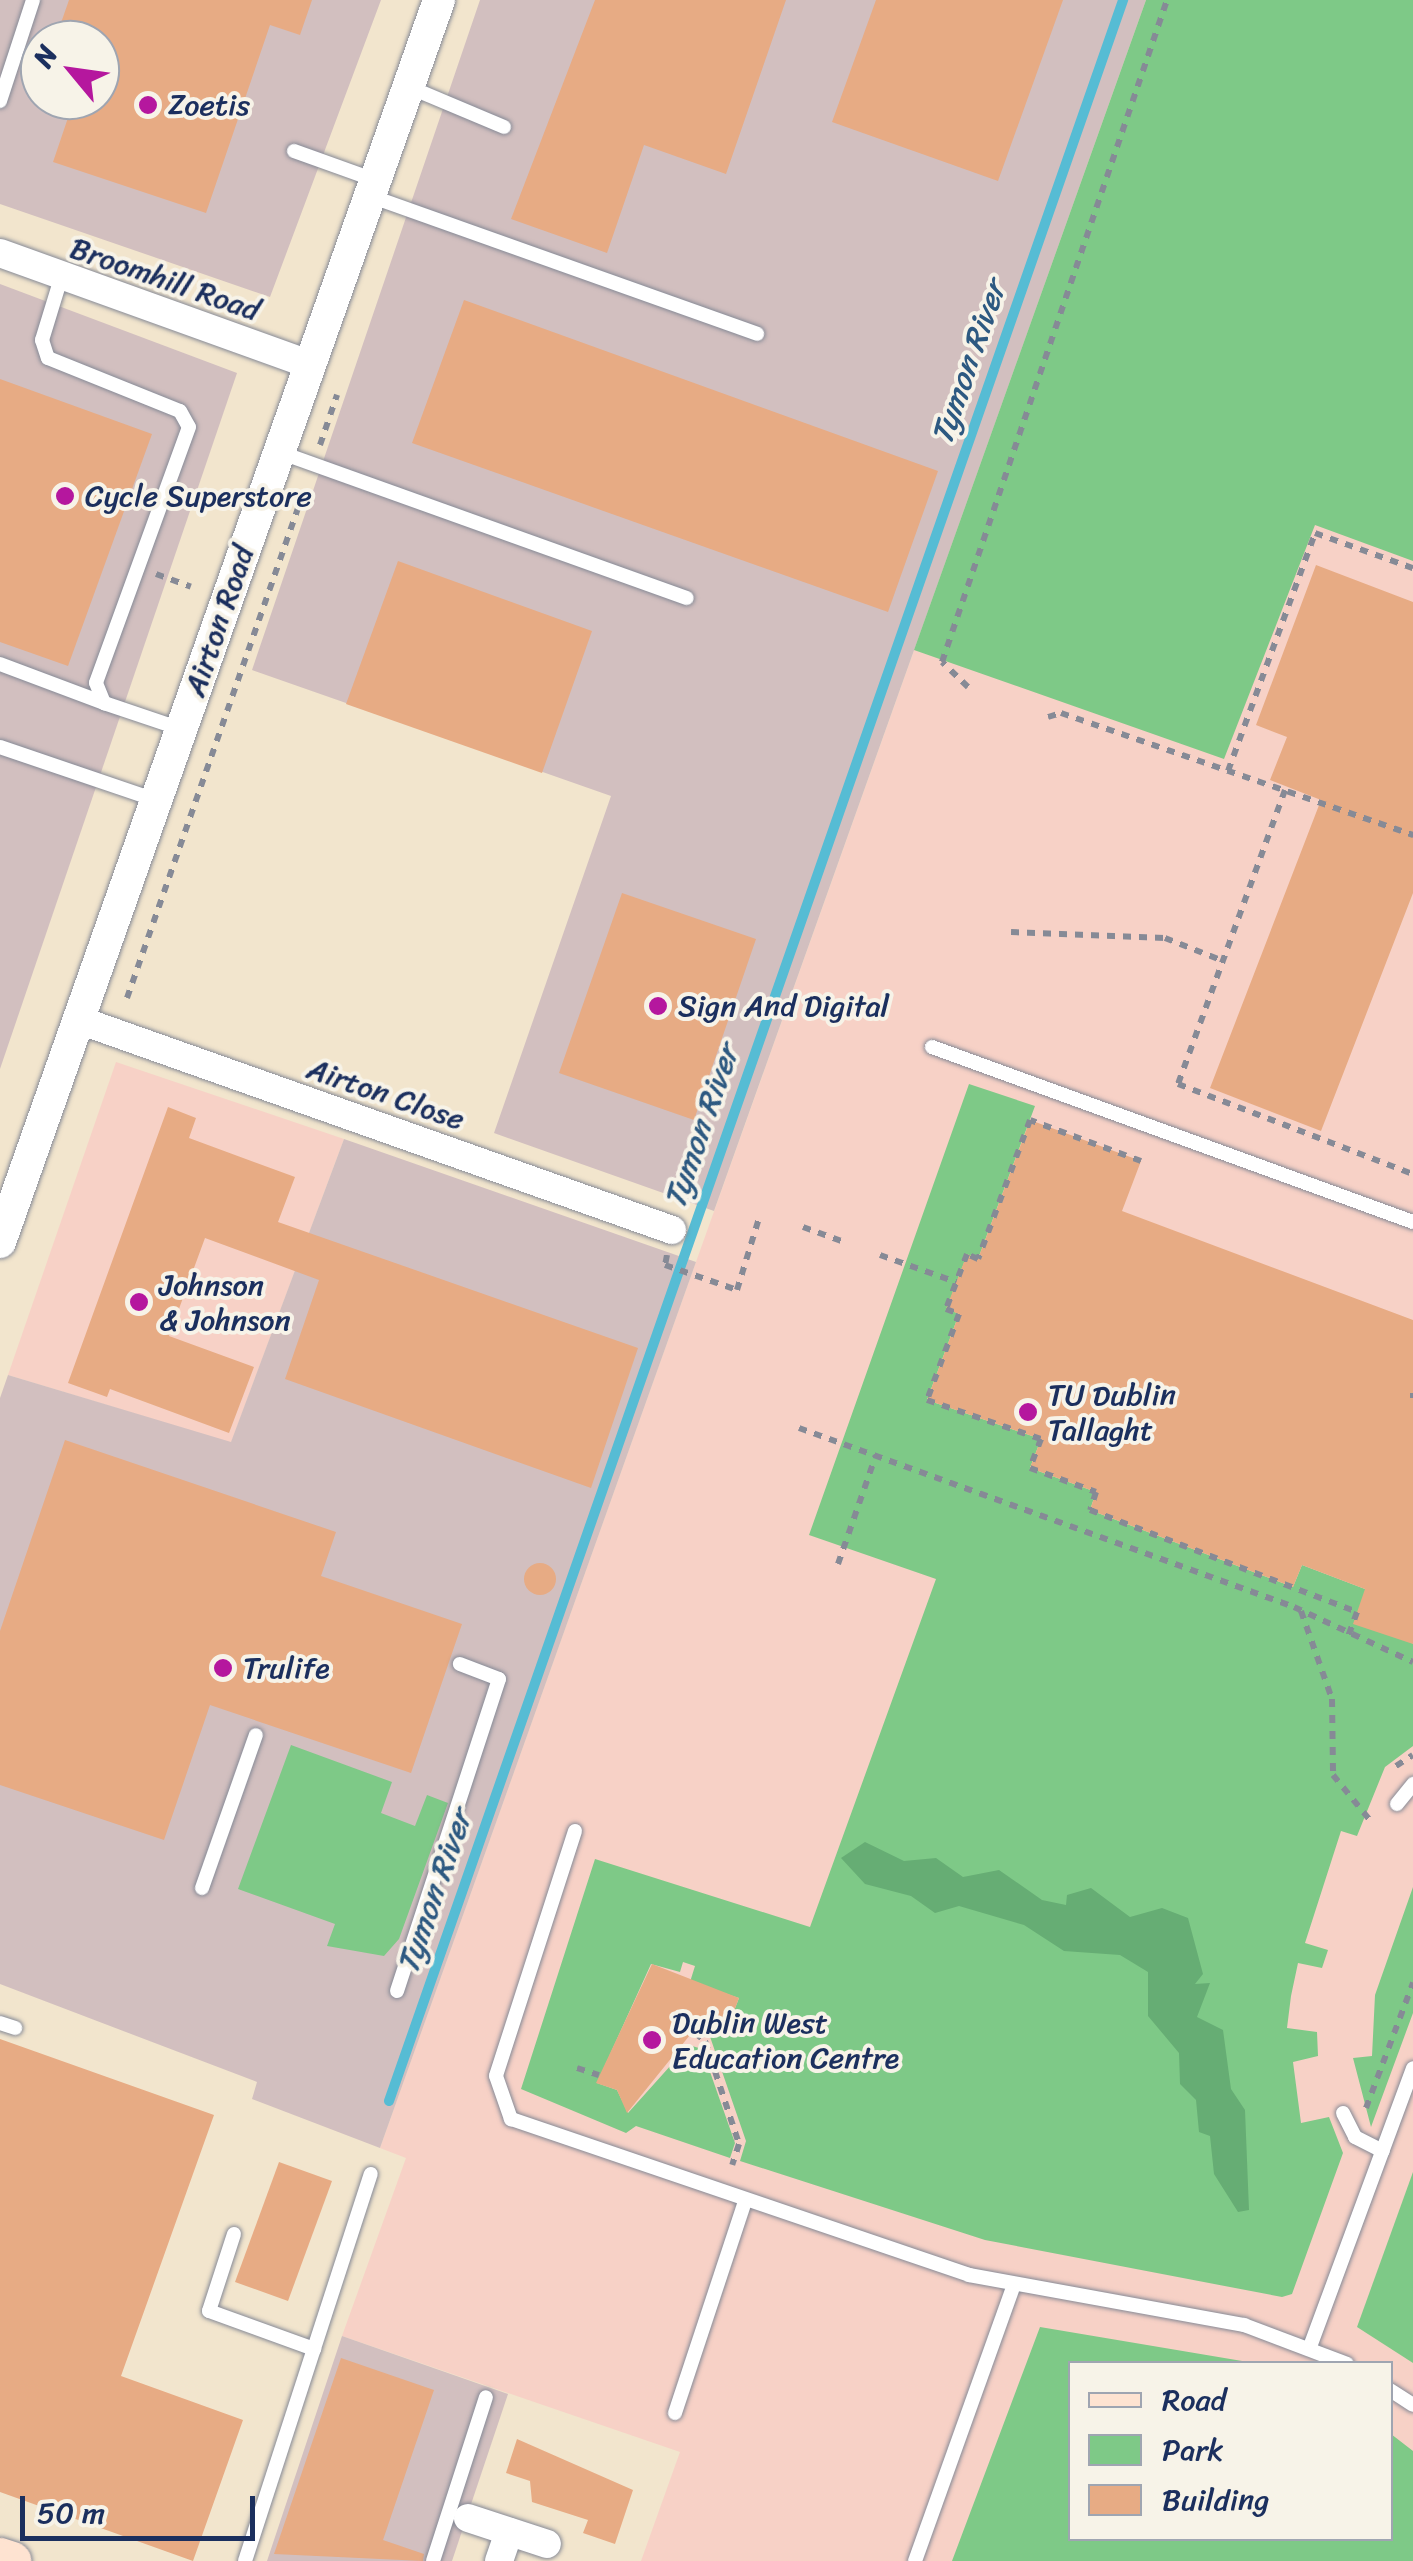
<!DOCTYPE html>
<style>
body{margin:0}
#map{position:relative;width:1413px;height:2561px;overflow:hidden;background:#f2e5cd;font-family:Sriracha,sans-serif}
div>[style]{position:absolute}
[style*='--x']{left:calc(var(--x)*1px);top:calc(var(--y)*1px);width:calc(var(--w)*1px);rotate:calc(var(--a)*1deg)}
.built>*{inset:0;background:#f7d1c6}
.industrial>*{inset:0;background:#d2bfbf}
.green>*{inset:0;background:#7ec987}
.forest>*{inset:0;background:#66ad74}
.stream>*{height:10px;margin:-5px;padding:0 5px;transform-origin:5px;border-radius:5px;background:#56bcd4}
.building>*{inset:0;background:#e7ab84}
.round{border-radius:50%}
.path>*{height:6px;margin-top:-3px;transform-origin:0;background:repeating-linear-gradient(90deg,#868a96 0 8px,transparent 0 16px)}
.roads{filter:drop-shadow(0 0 2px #868a96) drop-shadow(0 0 2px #868a96)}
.service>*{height:14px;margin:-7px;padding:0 7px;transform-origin:7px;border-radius:7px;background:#fff}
.minor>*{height:28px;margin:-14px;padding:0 14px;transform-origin:14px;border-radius:14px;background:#fff}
.tertiary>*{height:32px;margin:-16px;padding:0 16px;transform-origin:16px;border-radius:16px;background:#fff}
.secondary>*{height:38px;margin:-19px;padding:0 19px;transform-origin:19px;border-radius:19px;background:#fee3d1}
.dots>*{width:28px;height:28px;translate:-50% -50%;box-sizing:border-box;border:5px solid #f7f3e8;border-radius:50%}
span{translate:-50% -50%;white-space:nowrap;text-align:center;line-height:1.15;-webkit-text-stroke:8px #f7f3e8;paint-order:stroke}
.poi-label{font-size:30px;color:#1b2f5e}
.left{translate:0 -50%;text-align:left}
.street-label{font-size:30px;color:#1b2f5e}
.water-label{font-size:32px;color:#2d5981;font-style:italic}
.legend{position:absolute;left:1068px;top:2361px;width:325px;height:180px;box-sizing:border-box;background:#f7f3e8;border:2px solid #9fa5b1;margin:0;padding:12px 18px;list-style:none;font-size:30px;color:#1b2f5e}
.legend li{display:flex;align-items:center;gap:20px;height:50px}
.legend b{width:50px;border:2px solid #9fa5b1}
.north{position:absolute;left:20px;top:20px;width:100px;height:100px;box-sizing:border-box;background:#f7f3e8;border:2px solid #9fa5b1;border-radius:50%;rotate:299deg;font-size:28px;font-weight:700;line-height:40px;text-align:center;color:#1b2f5e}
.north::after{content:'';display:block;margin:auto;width:35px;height:45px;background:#b5179e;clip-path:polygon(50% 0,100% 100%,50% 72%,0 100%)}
.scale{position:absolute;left:20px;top:2496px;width:235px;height:45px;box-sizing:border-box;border:5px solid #1b2f5e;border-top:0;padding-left:12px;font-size:30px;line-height:35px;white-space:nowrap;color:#1b2f5e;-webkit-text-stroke:8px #f7f3e8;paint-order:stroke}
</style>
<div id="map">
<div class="built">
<i style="clip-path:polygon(evenodd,1146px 0,1413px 0,1413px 2561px,641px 2561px,680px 2452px,342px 2336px,406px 2158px,380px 2148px,1146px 0,1070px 2364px,1390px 2364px,1390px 2538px,1070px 2538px,1070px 2364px)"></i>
<i style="clip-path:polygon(116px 1062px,344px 1139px,231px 1443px,8px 1375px)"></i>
</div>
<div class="industrial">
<i style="clip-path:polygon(evenodd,0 0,381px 0,270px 297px,0 204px,0 0,40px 40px,100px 40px,100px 100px,40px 100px,40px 40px)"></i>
<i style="clip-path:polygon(480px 0,1146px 0,714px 1211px,494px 1133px,611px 796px,252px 670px)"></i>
<i style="clip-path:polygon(0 284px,237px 373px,0 1069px)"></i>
<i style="clip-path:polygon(344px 1139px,696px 1262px,380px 2148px,252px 2099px,257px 2082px,0 1984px,0 1398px,8px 1375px,231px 1442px)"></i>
<i style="clip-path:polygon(342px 2336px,508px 2394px,452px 2561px,267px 2561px)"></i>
</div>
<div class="green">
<i style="clip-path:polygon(1146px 0,1413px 0,1413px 561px,1315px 525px,1224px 759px,914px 650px)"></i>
<i style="clip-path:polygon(969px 1084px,1035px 1106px,978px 1259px,967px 1255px,947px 1308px,959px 1314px,927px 1400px,1041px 1439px,1030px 1468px,1096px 1492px,1090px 1510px,1293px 1587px,1302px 1565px,1365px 1589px,1413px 1644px,1413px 1746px,1385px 1767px,1357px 1836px,1341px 1831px,1305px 1943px,1328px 1950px,1322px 1968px,1298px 1963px,1291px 1996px,1287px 2028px,1317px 2032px,1318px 2056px,1293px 2062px,1301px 2123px,1329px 2117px,1343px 2153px,1292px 2294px,1282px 2297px,985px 2240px,740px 2161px,746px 2141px,707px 2028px,725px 2034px,739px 1998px,690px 1982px,695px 1966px,683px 1962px,680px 1972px,651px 1964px,597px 2083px,617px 2090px,628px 2113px,689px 2045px,702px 2049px,735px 2143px,730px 2158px,636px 2126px,626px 2133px,521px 2089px,595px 1859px,810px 1927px,936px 1579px,809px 1535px)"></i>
<i style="clip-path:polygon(291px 1745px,392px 1782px,381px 1813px,415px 1826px,427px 1795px,448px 1803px,399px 1939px,384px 1956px,327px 1946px,335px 1924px,238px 1889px)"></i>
<i style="clip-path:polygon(1413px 1887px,1413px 2013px,1371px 2127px,1353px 2058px,1372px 2056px,1375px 1995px)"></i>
<i style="clip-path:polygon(1413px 2172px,1413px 2363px,1357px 2327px)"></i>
<i style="clip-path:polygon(1040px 2327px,1254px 2363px,1070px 2364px,1070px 2538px,1390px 2538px,1391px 2434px,1413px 2451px,1413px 2561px,952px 2561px)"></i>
</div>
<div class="forest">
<i style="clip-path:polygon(865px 1842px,904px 1861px,936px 1858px,963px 1877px,999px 1870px,1042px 1900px,1066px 1905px,1067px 1895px,1091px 1888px,1130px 1917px,1162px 1908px,1188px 1918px,1203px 1974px,1195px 1984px,1210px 1983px,1197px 2017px,1223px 2030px,1231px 2089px,1245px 2110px,1249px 2210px,1238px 2212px,1214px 2174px,1210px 2136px,1199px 2132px,1196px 2100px,1180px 2084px,1179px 2053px,1148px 2016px,1148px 1972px,1120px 1955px,1064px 1951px,1024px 1925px,959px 1906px,935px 1913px,911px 1896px,865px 1884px,841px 1858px)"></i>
</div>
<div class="stream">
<i style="--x:389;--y:2101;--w:2226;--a:-70.74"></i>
</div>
<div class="building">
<i style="clip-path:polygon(69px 0,312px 0,300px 35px,270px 25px,206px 213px,53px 162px,74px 100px,100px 100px,100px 40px,55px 40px)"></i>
<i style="clip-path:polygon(595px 0,786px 0,726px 174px,644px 145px,607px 253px,511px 219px)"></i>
<i style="clip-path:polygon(876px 0,1063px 0,998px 181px,832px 122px)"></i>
<i style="clip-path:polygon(464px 300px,938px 471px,888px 612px,412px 443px)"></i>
<i style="clip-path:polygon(0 379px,152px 434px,68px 666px,0 642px)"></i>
<i style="clip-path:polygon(398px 561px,592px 631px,542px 773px,346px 704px)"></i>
<i style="clip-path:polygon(1316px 565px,1413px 602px,1413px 893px,1321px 1131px,1210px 1088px,1321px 800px,1270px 780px,1287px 737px,1256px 725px)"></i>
<i style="clip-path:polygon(622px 893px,756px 939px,694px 1120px,559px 1073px)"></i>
<i style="clip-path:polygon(168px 1107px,196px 1118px,189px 1138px,295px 1177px,278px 1222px,638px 1348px,591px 1488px,285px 1379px,319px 1280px,205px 1238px,169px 1336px,254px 1367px,229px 1433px,110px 1389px,107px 1397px,68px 1383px)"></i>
<i style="clip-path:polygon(1030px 1120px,1141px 1161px,1122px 1211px,1413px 1320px,1413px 1644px,1353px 1624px,1365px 1589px,1302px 1565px,1293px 1587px,1090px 1510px,1096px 1492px,1030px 1468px,1041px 1439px,927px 1400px,959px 1314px,946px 1309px,967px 1254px,978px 1259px)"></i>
<i style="clip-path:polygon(65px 1440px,336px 1532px,321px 1576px,462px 1624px,411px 1773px,210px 1705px,164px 1840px,0 1785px,0 1631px)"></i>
<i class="round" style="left:524px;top:1563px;width:32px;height:32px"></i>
<i style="clip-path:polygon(652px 1964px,739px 1998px,725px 2035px,698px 2025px,627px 2113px,617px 2090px,596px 2083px)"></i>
<i style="clip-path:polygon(0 2039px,214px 2115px,121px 2376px,243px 2420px,193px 2561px,0 2492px)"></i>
<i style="clip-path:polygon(279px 2162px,332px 2181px,288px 2301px,235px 2282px)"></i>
<i style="clip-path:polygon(341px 2358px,434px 2390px,383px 2540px,424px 2554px,423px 2561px,274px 2554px)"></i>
<i style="clip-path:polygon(517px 2439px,633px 2490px,615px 2544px,583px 2533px,588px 2520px,532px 2502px,530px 2481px,506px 2473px)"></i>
</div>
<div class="path">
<i style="--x:320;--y:445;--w:53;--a:-71.2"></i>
<i style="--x:156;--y:574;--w:37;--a:20"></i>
<i style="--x:968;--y:687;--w:36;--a:-136"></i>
<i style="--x:942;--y:662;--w:699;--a:-71.23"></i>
<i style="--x:1048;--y:717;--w:14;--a:-17"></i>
<i style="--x:1061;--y:713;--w:373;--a:19.1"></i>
<i style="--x:1228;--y:771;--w:253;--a:-69.9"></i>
<i style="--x:1315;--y:533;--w:104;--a:19.7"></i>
<i style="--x:1285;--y:790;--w:313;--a:110"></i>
<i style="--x:1178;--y:1084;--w:252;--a:21"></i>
<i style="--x:1011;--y:932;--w:154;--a:2.2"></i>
<i style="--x:1165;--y:938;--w:62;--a:21.6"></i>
<i style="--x:127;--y:998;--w:543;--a:-70.76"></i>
<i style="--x:1141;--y:1161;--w:118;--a:-159.7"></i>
<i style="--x:1030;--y:1120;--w:148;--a:110.5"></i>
<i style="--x:978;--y:1259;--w:12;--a:-156"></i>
<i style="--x:967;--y:1254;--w:59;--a:110.9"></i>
<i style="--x:946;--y:1309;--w:14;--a:21"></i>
<i style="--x:959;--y:1314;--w:92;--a:110.4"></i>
<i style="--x:927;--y:1400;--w:120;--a:18.9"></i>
<i style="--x:1041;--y:1439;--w:31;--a:111"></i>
<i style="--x:1030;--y:1468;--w:70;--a:20"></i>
<i style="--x:1096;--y:1492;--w:19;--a:108"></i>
<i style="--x:1090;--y:1510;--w:286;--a:20.9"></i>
<i style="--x:1357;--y:1612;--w:27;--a:110"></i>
<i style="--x:803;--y:1227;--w:47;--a:20"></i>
<i style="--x:667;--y:1255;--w:10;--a:101"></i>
<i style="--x:665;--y:1265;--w:76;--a:19.1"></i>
<i style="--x:737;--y:1290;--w:75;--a:-73"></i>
<i style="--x:880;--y:1255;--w:81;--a:19.6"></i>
<i style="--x:1413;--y:1393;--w:5;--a:90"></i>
<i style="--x:799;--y:1428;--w:526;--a:19.88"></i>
<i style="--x:1294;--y:1607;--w:131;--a:24.8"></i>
<i style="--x:838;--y:1564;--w:115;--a:-70.8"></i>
<i style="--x:1301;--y:1611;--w:93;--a:70.6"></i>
<i style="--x:1332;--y:1699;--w:76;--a:89.2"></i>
<i style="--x:1333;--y:1775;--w:57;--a:50.7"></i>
<i style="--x:1396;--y:1766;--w:20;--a:-33"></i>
<i style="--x:695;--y:2033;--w:13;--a:39"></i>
<i style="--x:705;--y:2041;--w:108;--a:71.7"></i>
<i style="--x:739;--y:2144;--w:22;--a:108"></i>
<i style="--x:577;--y:2068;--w:23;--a:18"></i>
<i style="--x:1366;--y:2108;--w:134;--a:-69.4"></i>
</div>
<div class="roads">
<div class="service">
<i style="--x:409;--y:87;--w:103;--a:22.8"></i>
<i style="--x:0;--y:101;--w:106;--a:-71.9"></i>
<i style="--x:294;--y:151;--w:86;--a:19.7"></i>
<i style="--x:370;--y:196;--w:411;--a:19.6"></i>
<i style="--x:61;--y:278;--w:65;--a:107"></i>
<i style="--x:42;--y:340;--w:19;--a:72"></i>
<i style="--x:48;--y:358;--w:142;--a:21.9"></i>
<i style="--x:180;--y:411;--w:18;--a:61"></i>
<i style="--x:189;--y:427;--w:272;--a:110"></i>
<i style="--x:96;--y:683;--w:22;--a:68"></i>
<i style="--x:104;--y:703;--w:81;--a:18.7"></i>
<i style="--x:279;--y:452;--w:433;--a:19.7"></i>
<i style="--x:0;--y:664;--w:111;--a:20.6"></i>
<i style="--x:0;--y:747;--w:165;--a:18.8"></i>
<i style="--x:932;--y:1047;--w:512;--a:19.99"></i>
<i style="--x:1397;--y:1804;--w:26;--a:-51"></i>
<i style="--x:575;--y:1831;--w:257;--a:107.9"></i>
<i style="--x:496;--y:2076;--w:46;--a:70.8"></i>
<i style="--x:511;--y:2119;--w:484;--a:18.8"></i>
<i style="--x:969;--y:2275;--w:280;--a:10.3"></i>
<i style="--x:1244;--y:2325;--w:110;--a:20.7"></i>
<i style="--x:202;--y:1888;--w:162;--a:-70.6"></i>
<i style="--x:397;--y:1991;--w:328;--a:-71.9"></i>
<i style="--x:499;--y:1679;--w:42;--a:-159"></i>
<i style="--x:0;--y:2023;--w:16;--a:18"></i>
<i style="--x:1343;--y:2113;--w:27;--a:63"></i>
<i style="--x:1355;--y:2137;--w:31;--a:27"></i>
<i style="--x:234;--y:2234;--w:81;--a:108"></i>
<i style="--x:209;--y:2311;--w:112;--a:19.9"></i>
<i style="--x:1311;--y:2344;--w:294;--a:-69.7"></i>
<i style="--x:1390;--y:2390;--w:27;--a:33"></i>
<i style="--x:675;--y:2413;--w:223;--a:-71.7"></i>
<i style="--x:245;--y:2561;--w:407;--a:-72"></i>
<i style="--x:433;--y:2561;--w:172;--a:-72.1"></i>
<i style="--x:915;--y:2561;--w:293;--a:-70.3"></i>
</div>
<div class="minor">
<i style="--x:0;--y:253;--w:327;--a:19.8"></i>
<i style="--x:79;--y:1020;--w:629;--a:19.5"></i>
<i style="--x:468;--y:2518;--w:83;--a:18.2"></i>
<i style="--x:499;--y:2561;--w:31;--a:-71"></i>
</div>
<div class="tertiary">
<i style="--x:0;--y:1242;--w:1317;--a:-70.53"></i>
</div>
<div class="secondary">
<i style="--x:0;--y:2557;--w:13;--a:18"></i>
</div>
</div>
<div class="dots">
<i style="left:148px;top:105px;background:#b5179e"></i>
<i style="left:65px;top:496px;background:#b5179e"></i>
<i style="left:658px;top:1006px;background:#b5179e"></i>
<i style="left:139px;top:1302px;background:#b5179e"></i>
<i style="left:1028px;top:1412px;background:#b5179e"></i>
<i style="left:223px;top:1668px;background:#b5179e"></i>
<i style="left:652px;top:2040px;background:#b5179e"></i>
</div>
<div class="poi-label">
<span class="left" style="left:168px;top:105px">Zoetis</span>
<span class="left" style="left:85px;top:496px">Cycle Superstore</span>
<span class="left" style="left:678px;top:1006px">Sign And Digital</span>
<span class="left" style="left:159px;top:1302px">Johnson<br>&amp; Johnson</span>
<span class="left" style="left:1048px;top:1412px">TU Dublin<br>Tallaght</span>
<span class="left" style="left:243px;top:1668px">Trulife</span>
<span class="left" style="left:672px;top:2040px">Dublin West<br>Education Centre</span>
</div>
<div class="street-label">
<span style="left:165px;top:279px;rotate:19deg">Broomhill Road</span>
<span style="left:219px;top:621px;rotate:-71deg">Airton Road</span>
<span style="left:386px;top:1094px;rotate:19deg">Airton Close</span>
</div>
<div class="water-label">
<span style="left:969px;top:363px;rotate:-71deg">Tymon River</span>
<span style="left:702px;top:1127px;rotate:-71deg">Tymon River</span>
<span style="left:435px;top:1892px;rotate:-71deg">Tymon River</span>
</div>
<ul class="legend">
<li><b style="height:12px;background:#fee3d1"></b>Road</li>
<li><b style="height:28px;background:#7ec987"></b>Park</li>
<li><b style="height:28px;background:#e7ab84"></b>Building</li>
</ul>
<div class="north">N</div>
<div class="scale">50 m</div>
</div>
